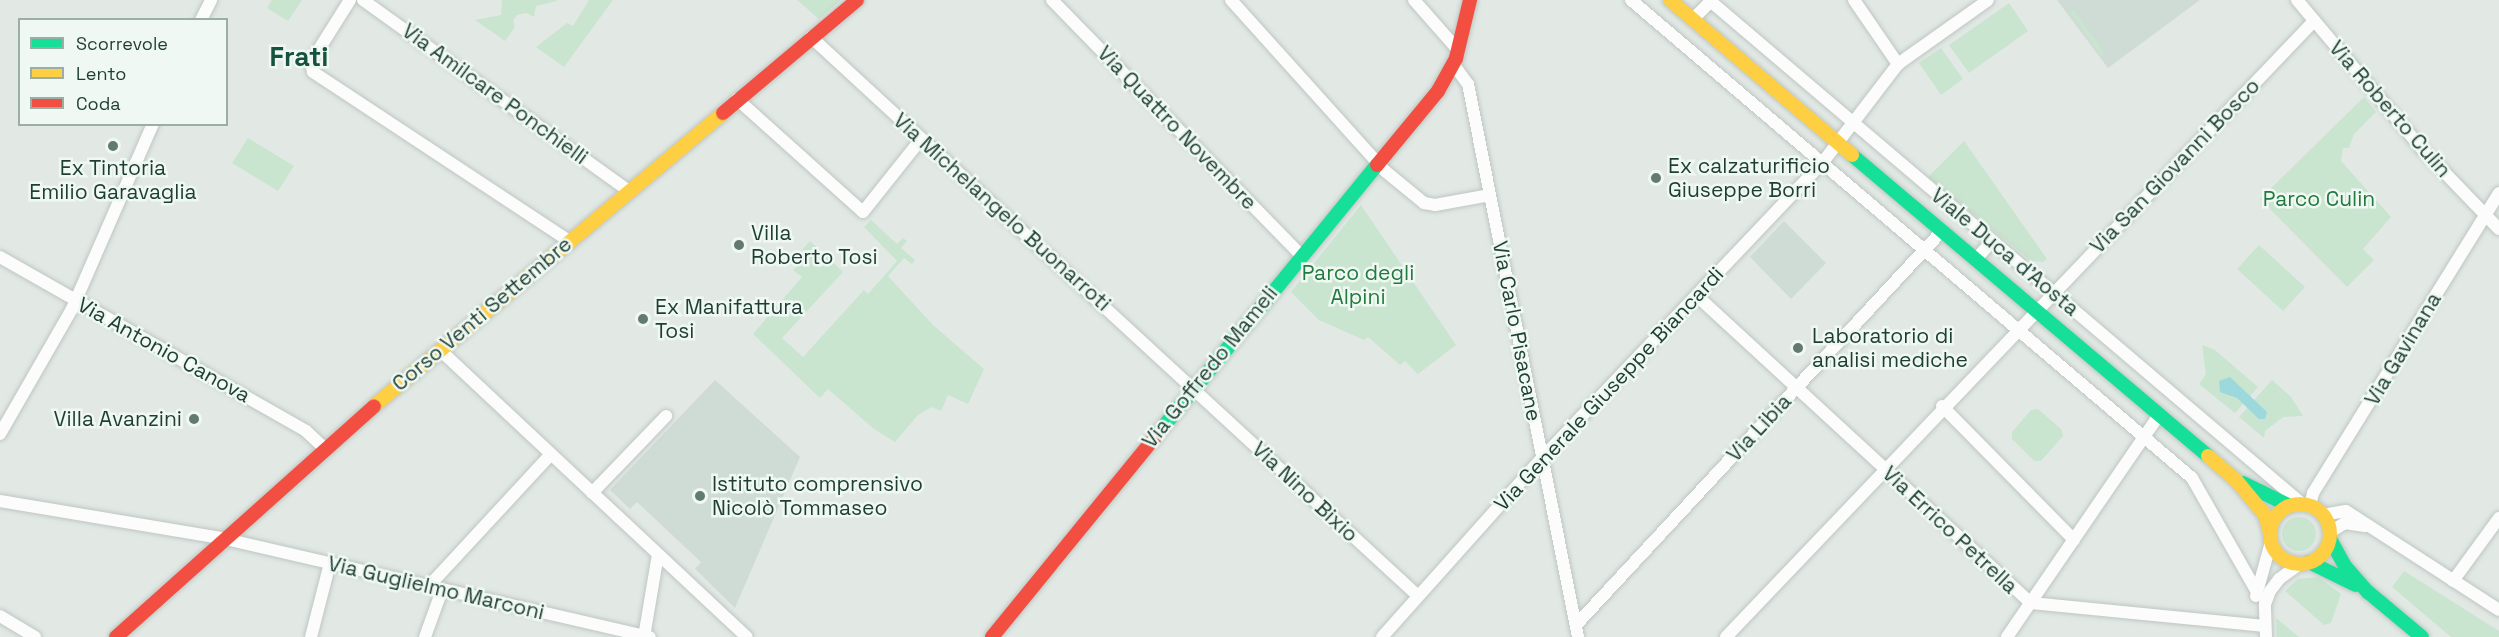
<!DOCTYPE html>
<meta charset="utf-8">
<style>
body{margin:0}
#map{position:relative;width:2499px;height:637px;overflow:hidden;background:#e2e9e5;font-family:"Space Grotesk",sans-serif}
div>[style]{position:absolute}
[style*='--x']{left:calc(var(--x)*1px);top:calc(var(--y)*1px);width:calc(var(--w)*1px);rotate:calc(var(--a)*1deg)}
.built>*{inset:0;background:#cfdbd5}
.green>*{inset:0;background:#c9e4cf}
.round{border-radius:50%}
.water>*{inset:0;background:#9dd8dd}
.roads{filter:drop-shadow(0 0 2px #bfc6c2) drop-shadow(0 0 2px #bfc6c2)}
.street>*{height:12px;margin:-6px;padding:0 6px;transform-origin:6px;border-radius:6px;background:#fbfcfb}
.fast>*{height:14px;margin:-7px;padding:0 7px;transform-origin:7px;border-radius:7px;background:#16e098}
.slow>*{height:14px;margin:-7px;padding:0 7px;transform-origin:7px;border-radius:7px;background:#ffcf43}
.slow>.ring{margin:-7px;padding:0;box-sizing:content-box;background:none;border:14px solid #ffcf43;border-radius:50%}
.jam>*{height:14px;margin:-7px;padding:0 7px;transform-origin:7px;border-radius:7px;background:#f24e42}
.dots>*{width:16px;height:16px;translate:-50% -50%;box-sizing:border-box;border:3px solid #eff8f3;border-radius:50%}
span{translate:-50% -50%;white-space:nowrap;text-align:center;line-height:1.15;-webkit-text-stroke:5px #eff8f3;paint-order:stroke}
.street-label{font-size:21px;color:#1e3e33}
.poi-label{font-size:21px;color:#1e3e33}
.left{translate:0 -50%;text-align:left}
.right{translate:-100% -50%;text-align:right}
.park-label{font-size:21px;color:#237a3e}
.district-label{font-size:27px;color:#175240;font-weight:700}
.legend{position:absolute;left:18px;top:18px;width:210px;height:108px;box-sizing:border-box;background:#eff8f3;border:2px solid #9baea6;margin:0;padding:8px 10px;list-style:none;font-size:18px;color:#1e3e33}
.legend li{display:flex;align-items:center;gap:12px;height:30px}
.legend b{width:30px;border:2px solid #9baea6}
</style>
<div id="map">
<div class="built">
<i style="clip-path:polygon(2057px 0,2200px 0,2108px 68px)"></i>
<i style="clip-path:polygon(1784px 221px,1826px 263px,1791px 299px,1750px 257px)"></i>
<i style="clip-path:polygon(715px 380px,800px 457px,735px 608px,695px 569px,701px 562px,637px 502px,630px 509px,610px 490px)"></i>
</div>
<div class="green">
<i style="clip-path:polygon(272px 0,302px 0,288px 21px,267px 8px)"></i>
<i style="clip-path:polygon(502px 0,557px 0,557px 1px,536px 6px,534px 17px,526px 13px,517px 15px,513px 21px,515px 27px,505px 41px,475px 20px,501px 15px)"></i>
<i style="clip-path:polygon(589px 0,613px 0,564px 67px,536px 47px,567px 23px,573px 26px)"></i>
<i style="clip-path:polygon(797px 0,841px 0,819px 19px)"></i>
<i style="clip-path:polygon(2009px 3px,2028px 31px,1969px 73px,1949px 45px)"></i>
<i style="clip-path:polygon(2074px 10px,2105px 53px,2101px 56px,2070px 12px)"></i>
<i style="clip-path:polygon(1941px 48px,1963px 79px,1941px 95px,1919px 63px)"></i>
<i style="clip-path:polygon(2364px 97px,2376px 112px,2354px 134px,2349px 148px,2343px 148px,2341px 161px,2391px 217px,2363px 249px,2374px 260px,2347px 287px,2260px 199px)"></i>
<i style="clip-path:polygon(248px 138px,294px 166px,278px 191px,232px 163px)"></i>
<i style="clip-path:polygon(1964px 141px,2047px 259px,2043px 262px,2031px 261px,1928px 177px)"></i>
<i style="clip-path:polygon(1361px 205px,1456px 345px,1418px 374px,1405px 361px,1400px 365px,1368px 337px,1364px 340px,1319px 320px,1291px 292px)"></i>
<i style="clip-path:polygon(871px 220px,897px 244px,903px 238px,907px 241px,901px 248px,915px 260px,912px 264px,904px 258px,888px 276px,933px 325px,984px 369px,968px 404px,948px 395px,941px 411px,931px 407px,918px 415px,895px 442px,874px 429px,828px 389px,820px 398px,753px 334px,802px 277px,793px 270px,805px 257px,800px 252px,810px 241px,843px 272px,782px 338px,803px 357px,864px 290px,868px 294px,897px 261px,864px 227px)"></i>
<i style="clip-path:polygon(2259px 245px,2305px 287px,2283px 311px,2237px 269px)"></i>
<i style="clip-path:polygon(2202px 345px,2215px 350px,2258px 387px,2235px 413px,2199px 384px,2206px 374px)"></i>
<i style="clip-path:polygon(2272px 380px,2291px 397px,2303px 416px,2283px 417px,2265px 431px,2264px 438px,2239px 417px)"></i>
<i style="clip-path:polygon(2038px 409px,2061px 429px,2063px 436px,2041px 461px,2034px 461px,2012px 439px,2012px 432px,2031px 410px)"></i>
<i class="round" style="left:2282px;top:517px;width:34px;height:34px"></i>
<i style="clip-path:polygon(2404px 571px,2499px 631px,2499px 637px,2451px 637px,2392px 587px)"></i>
<i style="clip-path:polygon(2318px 577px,2341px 594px,2331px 623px,2324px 625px,2285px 591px,2298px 579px)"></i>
<i style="clip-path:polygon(2276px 618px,2281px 622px,2299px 637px,2277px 637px)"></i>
</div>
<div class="water">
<i style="clip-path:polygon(2230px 377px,2267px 412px,2265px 419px,2259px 419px,2237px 398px,2220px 392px,2219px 381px)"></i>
</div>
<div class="roads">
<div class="street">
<i style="--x:350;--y:0;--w:73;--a:122.2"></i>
<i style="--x:311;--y:62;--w:10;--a:79"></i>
<i style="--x:313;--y:72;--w:305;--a:33.4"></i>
<i style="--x:363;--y:0;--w:325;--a:35.7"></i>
<i style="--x:1052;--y:0;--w:358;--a:45.7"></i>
<i style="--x:1231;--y:0;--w:230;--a:48"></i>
<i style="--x:1385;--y:171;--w:50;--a:39.4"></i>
<i style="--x:1424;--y:203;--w:11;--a:10"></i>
<i style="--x:1435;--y:205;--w:56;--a:-10.3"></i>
<i style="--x:1414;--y:0;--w:67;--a:48.7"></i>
<i style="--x:1631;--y:0;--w:737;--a:40.43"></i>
<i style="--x:2192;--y:478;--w:131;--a:60.3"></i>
<i style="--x:1709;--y:0;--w:777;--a:40.35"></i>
<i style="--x:1854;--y:0;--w:78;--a:55.5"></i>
<i style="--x:2297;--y:0;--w:194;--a:50"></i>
<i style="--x:2422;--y:149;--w:111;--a:46.1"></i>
<i style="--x:1693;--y:19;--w:27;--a:-45"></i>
<i style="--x:201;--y:20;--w:22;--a:-63"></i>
<i style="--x:811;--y:37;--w:825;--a:42.64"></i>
<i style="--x:1454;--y:65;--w:24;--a:54"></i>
<i style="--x:1468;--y:84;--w:564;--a:78.75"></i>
<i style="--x:737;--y:99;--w:169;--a:41.9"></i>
<i style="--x:863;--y:212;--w:93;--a:-51.5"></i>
<i style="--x:0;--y:257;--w:352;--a:29.6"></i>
<i style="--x:306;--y:431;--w:25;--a:43"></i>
<i style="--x:1976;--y:259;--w:24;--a:-48"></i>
<i style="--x:1697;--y:296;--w:454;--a:42.6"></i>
<i style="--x:2031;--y:603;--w:235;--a:5.6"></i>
<i style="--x:440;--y:350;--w:420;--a:43.1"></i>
<i style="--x:1942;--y:406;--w:188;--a:45.4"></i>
<i style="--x:0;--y:434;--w:144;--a:-60.1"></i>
<i style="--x:72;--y:309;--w:202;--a:-66.4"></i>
<i style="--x:592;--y:493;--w:107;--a:-46.1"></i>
<i style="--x:0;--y:501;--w:224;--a:9.5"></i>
<i style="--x:221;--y:538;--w:440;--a:13"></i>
<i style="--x:2310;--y:506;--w:13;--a:-77"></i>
<i style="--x:2313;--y:493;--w:353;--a:-58.2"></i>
<i style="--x:2323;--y:515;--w:23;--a:-10"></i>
<i style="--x:2346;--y:511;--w:182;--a:32.9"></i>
<i style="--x:2330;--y:532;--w:17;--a:-31"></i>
<i style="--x:2345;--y:523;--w:20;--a:9"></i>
<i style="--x:2453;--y:581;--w:78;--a:-53.9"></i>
<i style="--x:428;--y:587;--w:181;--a:-47.2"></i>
<i style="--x:2256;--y:596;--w:56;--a:-74.5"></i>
<i style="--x:0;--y:616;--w:41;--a:31"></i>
<i style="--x:1576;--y:625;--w:538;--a:-47.11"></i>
<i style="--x:311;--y:637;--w:76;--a:-75.6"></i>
<i style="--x:425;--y:637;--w:50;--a:-70.1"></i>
<i style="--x:644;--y:637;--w:84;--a:-80.4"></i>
<i style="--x:1382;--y:637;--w:241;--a:-48.2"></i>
<i style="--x:1543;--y:457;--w:407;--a:-46.5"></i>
<i style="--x:1823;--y:162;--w:123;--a:-52.6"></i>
<i style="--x:1898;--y:64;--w:110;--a:-35.4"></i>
<i style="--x:1726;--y:637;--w:852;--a:-46.33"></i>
<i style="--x:2007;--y:637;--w:269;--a:-55.6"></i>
<i style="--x:2266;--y:637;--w:33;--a:-92"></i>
<i style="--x:2265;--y:604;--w:14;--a:-69"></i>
<i style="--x:2270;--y:591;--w:15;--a:-53"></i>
<i style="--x:2279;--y:579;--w:27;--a:-36"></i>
</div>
<div class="fast">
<i style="--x:1852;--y:155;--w:466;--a:40.2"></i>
<i style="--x:1155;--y:437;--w:351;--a:-50.8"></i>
<i style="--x:2243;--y:483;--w:52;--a:26.1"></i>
<i style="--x:2330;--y:539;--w:31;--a:61"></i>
<i style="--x:2345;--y:566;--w:35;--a:49"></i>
<i style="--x:2368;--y:592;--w:70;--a:39.8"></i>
<i style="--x:2309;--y:562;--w:52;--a:26.1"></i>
</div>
<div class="slow">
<i style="--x:1670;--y:0;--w:239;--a:40.4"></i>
<i style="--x:374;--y:406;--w:456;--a:-40"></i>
<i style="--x:2208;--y:456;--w:37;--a:41"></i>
<i style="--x:2236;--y:480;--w:45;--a:50.4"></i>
<i style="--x:2265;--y:515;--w:18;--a:74"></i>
<i class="ring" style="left:2270px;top:504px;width:46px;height:46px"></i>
</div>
<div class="jam">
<i style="--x:723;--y:113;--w:175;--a:-40.1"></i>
<i style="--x:1377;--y:165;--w:96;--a:-50.5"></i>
<i style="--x:1438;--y:91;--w:38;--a:-61"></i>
<i style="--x:1456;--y:58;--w:60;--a:-76.4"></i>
<i style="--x:116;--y:637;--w:346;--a:-41.8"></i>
<i style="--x:992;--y:637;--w:258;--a:-50.8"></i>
</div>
</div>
<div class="dots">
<i style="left:113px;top:146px;background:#637a71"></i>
<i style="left:1656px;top:178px;background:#637a71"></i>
<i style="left:739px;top:245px;background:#637a71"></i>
<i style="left:643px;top:319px;background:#637a71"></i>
<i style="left:1798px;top:348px;background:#637a71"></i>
<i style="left:194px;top:419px;background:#637a71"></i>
<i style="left:700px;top:496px;background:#637a71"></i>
</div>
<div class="street-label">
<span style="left:495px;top:94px;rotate:36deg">Via Amilcare Ponchielli</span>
<span style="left:2390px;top:109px;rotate:49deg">Via Roberto Culin</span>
<span style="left:1177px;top:128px;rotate:46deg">Via Quattro Novembre</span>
<span style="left:2175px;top:166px;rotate:-46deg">Via San Giovanni Bosco</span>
<span style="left:1002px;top:212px;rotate:42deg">Via Michelangelo Buonarroti</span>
<span style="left:2005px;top:252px;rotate:40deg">Viale Duca d'Aosta</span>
<span style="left:482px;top:314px;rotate:-40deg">Corso Venti Settembre</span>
<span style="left:1517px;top:331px;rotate:79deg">Via Carlo Pisacane</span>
<span style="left:2403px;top:349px;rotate:-59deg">Via Gavinana</span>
<span style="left:164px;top:350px;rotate:29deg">Via Antonio Canova</span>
<span style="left:1210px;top:367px;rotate:-51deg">Via Goffredo Mameli</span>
<span style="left:1609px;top:389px;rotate:-47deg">Via Generale Giuseppe Biancardi</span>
<span style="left:1759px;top:428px;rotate:-47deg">Via Libia</span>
<span style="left:1305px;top:492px;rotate:43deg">Via Nino Bixio</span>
<span style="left:1950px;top:530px;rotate:43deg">Via Errico Petrella</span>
<span style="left:436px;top:588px;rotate:13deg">Via Guglielmo Marconi</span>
</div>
<div class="poi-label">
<span class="left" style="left:1668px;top:178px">Ex calzaturificio<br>Giuseppe Borri</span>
<span style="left:113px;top:180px">Ex Tintoria<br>Emilio Garavaglia</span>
<span class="left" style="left:751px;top:245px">Villa<br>Roberto Tosi</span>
<span class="left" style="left:655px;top:319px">Ex Manifattura<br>Tosi</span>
<span class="left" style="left:1812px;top:348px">Laboratorio di<br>analisi mediche</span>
<span class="right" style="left:182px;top:419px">Villa Avanzini</span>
<span class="left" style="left:712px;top:496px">Istituto comprensivo<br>Nicolò Tommaseo</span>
</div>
<div class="park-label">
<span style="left:2319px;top:199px">Parco Culin</span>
<span style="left:1358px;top:285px">Parco degli<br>Alpini</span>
</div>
<div class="district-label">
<span style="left:299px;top:57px">Frati</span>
</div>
<ul class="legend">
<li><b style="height:8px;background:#16e098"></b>Scorrevole</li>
<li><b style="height:8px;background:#ffcf43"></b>Lento</li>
<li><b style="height:8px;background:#f24e42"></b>Coda</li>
</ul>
</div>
